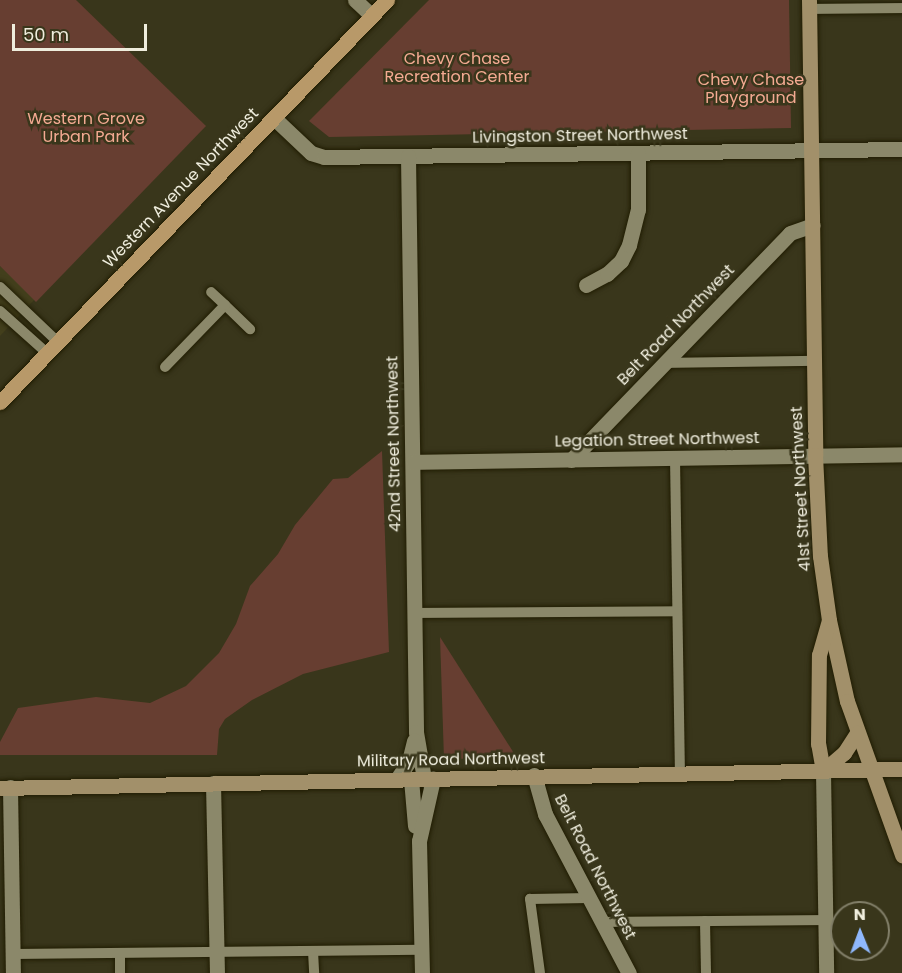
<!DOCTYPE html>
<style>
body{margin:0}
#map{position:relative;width:902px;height:973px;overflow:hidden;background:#39361b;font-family:Poppins,sans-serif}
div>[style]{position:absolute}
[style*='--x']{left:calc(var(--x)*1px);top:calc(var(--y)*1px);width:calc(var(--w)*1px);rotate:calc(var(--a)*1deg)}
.built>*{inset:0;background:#433f1c}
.green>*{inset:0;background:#673e31}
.roads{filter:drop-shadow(0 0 2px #211d03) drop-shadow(0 0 2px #211d03)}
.lane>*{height:10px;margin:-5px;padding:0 5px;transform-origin:5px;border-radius:5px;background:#8b886a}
.street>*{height:15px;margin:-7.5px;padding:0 7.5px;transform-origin:7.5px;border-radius:7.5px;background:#8b886a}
.secondary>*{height:15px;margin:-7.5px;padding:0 7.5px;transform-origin:7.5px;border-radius:7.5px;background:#a2906a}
.primary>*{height:15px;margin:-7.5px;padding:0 7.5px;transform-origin:7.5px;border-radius:7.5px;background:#b89969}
span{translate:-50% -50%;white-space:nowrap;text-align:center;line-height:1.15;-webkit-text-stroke:5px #39361b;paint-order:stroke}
.park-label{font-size:16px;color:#f4aa92}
.street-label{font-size:16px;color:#efeddd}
.north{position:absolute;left:830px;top:901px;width:60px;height:60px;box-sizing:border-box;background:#39361b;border:2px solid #827f69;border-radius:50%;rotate:359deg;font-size:16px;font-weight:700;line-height:24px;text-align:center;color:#efeddd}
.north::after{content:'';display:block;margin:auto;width:21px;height:27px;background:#8fb8fd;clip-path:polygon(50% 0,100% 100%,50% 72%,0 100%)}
.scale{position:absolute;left:12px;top:24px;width:135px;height:27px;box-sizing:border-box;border:3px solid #efeddd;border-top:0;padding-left:8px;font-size:18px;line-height:21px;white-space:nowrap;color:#efeddd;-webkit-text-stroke:4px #39361b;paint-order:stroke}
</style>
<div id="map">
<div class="built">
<i style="clip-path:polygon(0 266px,35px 299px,0 336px)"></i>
</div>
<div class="green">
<i style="clip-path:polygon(0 0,76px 0,206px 126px,36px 302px,0 266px)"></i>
<i style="clip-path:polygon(429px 0,789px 0,791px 128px,329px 137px,309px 121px)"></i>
<i style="clip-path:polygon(382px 451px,389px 652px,303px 674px,252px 700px,225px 719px,219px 729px,217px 755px,0 755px,0 742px,18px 708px,96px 697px,150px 703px,186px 686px,219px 653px,236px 624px,250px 586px,278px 554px,295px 525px,333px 479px,348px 478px)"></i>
<i style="clip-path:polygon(440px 637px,517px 758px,444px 759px)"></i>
</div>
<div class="roads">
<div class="lane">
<i style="--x:809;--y:9;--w:93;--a:-0.6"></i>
<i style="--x:0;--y:287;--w:80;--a:43.5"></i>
<i style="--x:225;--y:305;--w:35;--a:44"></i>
<i style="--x:0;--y:311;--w:63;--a:41.8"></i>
<i style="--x:664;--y:363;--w:150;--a:-0.8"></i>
<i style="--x:165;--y:367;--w:86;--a:-45.9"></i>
<i style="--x:225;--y:305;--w:19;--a:-137"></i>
<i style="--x:675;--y:458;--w:315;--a:89.1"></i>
<i style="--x:415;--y:613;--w:262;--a:-0.4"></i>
<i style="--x:705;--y:921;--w:52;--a:88.9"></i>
<i style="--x:603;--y:922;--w:222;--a:-0.5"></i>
<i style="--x:313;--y:951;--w:22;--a:87"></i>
<i style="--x:120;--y:953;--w:20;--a:90"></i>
<i style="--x:13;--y:954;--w:408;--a:-0.6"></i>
<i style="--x:540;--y:973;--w:75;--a:-97.7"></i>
<i style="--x:530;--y:899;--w:59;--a:-1"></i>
</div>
<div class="street">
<i style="--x:355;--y:0;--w:23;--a:43"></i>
<i style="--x:274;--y:118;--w:51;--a:43.4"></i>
<i style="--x:311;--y:153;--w:14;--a:17"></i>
<i style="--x:324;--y:157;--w:578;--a:-0.79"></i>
<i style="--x:408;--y:156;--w:576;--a:89.2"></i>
<i style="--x:416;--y:732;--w:48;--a:80.3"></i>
<i style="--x:586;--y:285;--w:24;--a:-28"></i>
<i style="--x:607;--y:274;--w:19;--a:-43"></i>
<i style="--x:621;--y:261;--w:18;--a:-63"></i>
<i style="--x:629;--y:245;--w:36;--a:-76"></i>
<i style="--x:638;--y:210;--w:57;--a:-90"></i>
<i style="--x:571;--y:460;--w:315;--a:-46"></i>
<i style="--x:790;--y:233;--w:24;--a:-19"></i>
<i style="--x:413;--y:462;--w:489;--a:-0.9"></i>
<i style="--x:823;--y:771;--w:202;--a:89.1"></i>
<i style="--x:534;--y:775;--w:41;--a:74.2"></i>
<i style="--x:545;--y:814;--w:180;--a:62.2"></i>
<i style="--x:397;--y:779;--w:22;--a:-56"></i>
<i style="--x:409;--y:761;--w:21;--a:-76"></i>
<i style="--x:411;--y:779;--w:47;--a:85.1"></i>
<i style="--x:213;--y:783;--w:190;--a:88.8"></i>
<i style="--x:10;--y:787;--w:186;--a:89.1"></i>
<i style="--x:422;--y:973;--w:132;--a:-91.3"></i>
<i style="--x:419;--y:841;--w:64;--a:-77.3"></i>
</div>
<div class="secondary">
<i style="--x:809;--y:0;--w:455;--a:89.2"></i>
<i style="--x:815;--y:455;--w:101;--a:87.2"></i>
<i style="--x:820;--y:556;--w:65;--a:82"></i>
<i style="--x:829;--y:620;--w:83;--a:77.5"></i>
<i style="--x:847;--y:701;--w:164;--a:70.3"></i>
<i style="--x:823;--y:771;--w:27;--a:-100"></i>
<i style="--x:818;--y:744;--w:89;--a:-89.4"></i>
<i style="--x:819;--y:655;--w:36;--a:-74"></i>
<i style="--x:823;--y:771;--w:28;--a:-41"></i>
<i style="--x:844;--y:753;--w:24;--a:-57"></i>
<i style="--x:0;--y:788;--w:902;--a:-1.21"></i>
</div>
<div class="primary">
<i style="--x:0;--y:402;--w:558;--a:-46.09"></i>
</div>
</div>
<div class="park-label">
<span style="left:457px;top:68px">Chevy Chase<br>Recreation Center</span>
<span style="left:751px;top:89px">Chevy Chase<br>Playground</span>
<span style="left:86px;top:128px">Western Grove<br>Urban Park</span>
</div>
<div class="street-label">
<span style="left:580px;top:136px;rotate:-1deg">Livingston Street Northwest</span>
<span style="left:181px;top:188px;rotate:-46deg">Western Avenue Northwest</span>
<span style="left:676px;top:325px;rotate:-46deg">Belt Road Northwest</span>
<span style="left:657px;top:440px;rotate:-1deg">Legation Street Northwest</span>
<span style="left:394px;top:444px;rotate:-91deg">42nd Street Northwest</span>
<span style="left:801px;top:489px;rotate:-93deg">41st Street Northwest</span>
<span style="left:451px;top:760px;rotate:-1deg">Military Road Northwest</span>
<span style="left:595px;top:867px;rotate:63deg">Belt Road Northwest</span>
</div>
<div class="north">N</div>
<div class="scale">50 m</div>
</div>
